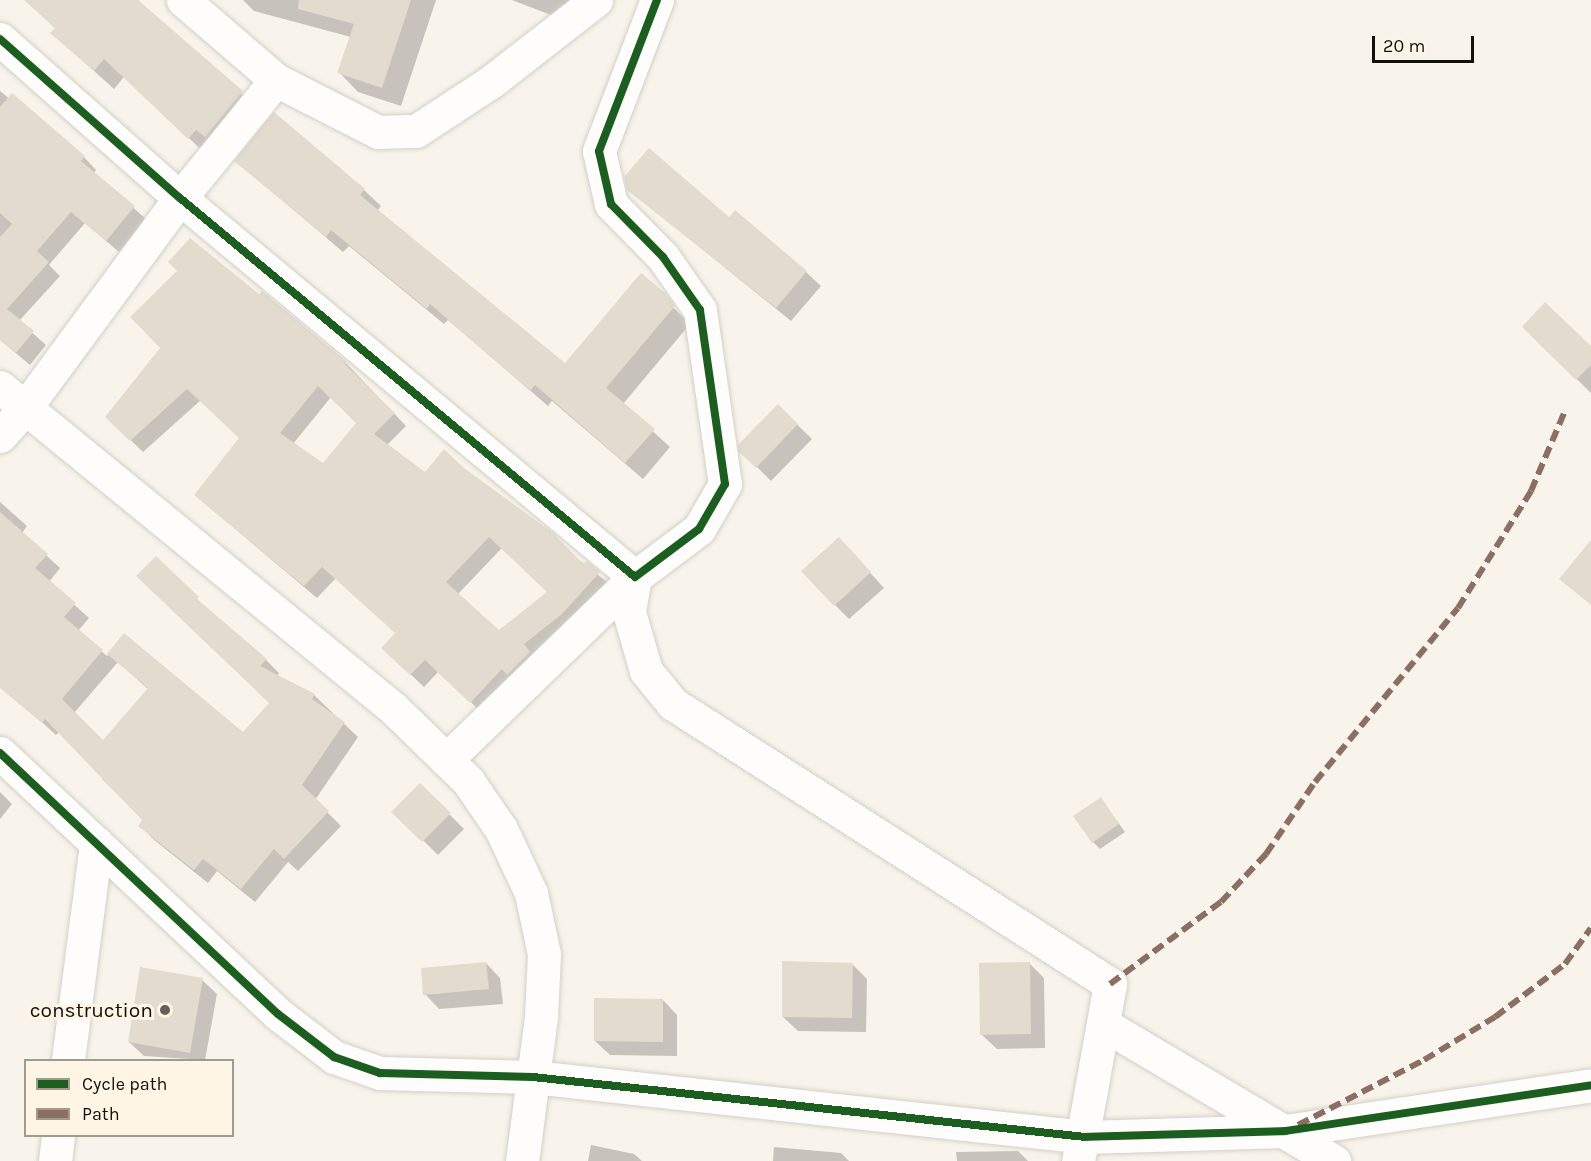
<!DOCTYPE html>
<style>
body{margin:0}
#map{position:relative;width:1591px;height:1161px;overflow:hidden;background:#f9f4eb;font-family:Karla,sans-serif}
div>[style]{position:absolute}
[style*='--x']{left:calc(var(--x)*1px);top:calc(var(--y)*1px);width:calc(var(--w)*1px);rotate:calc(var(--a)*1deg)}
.shadow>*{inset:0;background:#0003}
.building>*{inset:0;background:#e2dbce}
.roads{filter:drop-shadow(0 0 2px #d3cfc8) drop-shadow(0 0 2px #d3cfc8)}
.minor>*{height:33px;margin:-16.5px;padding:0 16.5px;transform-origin:16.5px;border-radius:16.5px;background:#fefdfc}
.quiet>*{height:6px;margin-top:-3px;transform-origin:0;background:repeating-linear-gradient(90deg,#8d6e63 0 12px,transparent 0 18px)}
.cycleway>*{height:8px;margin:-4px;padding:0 4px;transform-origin:4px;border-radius:4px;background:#1b5e20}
.dots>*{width:16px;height:16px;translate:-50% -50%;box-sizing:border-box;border:3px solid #fff5e5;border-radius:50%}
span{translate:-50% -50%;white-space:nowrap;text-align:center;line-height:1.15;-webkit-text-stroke:6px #fff5e5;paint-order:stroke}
.poi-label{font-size:21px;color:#14110b}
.right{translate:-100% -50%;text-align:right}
.legend{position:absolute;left:24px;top:1059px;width:210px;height:78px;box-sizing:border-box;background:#fff5e5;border:2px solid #a19a8e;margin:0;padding:8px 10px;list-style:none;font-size:18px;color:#14110b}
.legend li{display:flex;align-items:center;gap:12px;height:30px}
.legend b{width:30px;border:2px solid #a19a8e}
.scale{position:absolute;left:1372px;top:36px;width:102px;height:27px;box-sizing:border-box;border:3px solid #14110b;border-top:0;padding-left:8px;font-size:18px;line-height:21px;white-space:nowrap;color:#14110b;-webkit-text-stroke:4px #fff5e5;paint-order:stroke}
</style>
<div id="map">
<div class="shadow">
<i style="clip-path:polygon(25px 0,136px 0,261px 111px,208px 156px,124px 77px,114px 89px,52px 33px,56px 29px)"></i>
<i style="clip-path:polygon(243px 0,436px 0,401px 106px,358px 92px,339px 72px,351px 37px,254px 11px)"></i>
<i style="clip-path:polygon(512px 0,572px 0,564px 20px)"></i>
<i style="clip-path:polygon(0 91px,84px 157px,96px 170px,94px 173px,146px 219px,119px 252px,85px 223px,49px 265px,60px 276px,19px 321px,46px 345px,30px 365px,0 340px)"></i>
<i style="clip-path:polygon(236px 161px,364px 190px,381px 206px,377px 211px,566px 365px,641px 275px,690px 324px,623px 404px,670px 447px,643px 479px,552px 401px,548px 406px,448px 320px,444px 324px,349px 246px,343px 252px)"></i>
<i style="clip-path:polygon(628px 189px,729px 219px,806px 272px,821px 286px,791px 321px)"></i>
<i style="clip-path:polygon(evenodd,262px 293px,346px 363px,406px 426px,387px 445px,425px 474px,463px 469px,611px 585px,483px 714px,439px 671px,424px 687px,383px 648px,397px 633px,336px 578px,317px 598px,209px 507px,241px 438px,201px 400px,143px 452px,107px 417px,262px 293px,331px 397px,358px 423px,323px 465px,293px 444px,331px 397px,262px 293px,502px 548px,549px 593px,499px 632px,458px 594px,502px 548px)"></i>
<i style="clip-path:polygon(1524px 327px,1591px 348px,1591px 393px)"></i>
<i style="clip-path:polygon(778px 406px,812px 439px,771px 481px,741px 451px)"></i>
<i style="clip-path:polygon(evenodd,0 502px,27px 526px,22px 533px,60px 568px,49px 582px,89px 618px,78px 631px,107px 656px,124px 635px,243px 734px,271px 703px,156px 558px,211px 613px,266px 660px,279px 673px,277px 676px,314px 695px,358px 737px,315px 800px,341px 826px,298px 871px,288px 862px,255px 902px,217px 871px,208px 883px,153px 839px,140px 825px,144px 820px,102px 779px,104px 777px,59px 732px,56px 735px,0 684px,0 502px,118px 662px,149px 690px,103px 742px,74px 713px,118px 662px)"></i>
<i style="clip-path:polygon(853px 554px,884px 588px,849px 619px,835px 605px)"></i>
<i style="clip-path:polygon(420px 785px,464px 829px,438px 855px,394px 812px)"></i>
<i style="clip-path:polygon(0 792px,12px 804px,0 819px)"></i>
<i style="clip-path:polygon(1101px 799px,1125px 832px,1100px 849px,1093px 842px)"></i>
<i style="clip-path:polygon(486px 963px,500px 978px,503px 1004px,439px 1009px,425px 994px)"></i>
<i style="clip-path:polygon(1029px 963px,1044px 978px,1045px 1048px,997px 1049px,982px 1035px)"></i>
<i style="clip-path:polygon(852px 964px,867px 979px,866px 1032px,798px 1031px,783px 1017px)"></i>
<i style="clip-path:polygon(202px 980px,217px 994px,205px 1060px,144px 1056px,129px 1042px)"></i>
<i style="clip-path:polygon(663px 1000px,677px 1015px,677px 1056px,610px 1055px,595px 1041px)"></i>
<i style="clip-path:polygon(591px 1145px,634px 1154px,642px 1161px,588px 1161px)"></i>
<i style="clip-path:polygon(774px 1147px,841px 1153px,849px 1161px,773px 1161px)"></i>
<i style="clip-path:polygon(1018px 1151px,1028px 1161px,957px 1161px,956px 1152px)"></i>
</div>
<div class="building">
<i style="clip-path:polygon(24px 0,138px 0,243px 91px,205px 137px,196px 130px,188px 139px,104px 59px,94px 71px,50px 33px,55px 28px)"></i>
<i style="clip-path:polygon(299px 0,411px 0,382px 88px,337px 73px,354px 24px,298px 9px)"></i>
<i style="clip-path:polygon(12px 93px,85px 156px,81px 161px,135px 206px,106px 241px,71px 212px,37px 251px,49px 262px,7px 309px,34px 331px,16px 353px,0 340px,0 237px,12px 224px,0 213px,0 107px)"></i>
<i style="clip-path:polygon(274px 112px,365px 189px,360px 195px,565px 363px,641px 273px,665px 293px,675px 306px,606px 388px,655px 429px,625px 463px,535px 385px,530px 391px,430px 304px,427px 309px,331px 230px,326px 237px,234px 161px)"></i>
<i style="clip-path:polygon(649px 148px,729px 217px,735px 210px,807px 271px,776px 308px,627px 190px,624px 177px)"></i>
<i style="clip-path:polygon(evenodd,190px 238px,259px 294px,262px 291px,347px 362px,345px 364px,395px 413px,374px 434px,425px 472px,444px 449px,464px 468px,553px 533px,583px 564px,587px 561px,600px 572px,562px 614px,524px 644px,530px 652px,507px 675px,502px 669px,470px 703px,425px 660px,410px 675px,381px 648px,395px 633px,322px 567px,304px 586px,194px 495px,239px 438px,187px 389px,130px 441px,105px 417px,160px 348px,130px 317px,177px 271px,168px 262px,190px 238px,318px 386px,356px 423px,323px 463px,280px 433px,318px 386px,190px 238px,489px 537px,547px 592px,499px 630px,446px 582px,489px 537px)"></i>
<i style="clip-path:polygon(1545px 302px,1591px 346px,1591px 365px,1576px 380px,1522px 327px)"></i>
<i style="clip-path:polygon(778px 404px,798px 424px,756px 468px,739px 452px,738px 445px)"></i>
<i style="clip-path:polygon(0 512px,48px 554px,35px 568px,76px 603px,64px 617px,103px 650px,62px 699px,103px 740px,148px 688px,107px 654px,124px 633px,243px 732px,269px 703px,136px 576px,156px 556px,199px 597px,197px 599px,267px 659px,260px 666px,315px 694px,312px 699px,345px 722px,302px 785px,329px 811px,284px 859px,274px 849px,241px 889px,203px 859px,194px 870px,138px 826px,142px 820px,45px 719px,42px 723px,0 688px)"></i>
<i style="clip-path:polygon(839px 537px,871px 572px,834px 606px,801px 571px)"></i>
<i style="clip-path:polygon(1591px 540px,1591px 605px,1559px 579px)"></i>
<i style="clip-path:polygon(420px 783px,451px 813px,422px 842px,391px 812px)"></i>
<i style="clip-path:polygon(1101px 797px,1119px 824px,1092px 843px,1073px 816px)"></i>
<i style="clip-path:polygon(782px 961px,853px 963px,852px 1018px,782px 1017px)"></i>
<i style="clip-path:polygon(486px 962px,489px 989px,423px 995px,421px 968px)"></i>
<i style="clip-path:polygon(1030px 962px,1031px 1034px,980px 1035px,979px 963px)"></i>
<i style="clip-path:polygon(140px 967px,203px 978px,190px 1053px,128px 1042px)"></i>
<i style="clip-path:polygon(594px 998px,663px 999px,663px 1042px,594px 1041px)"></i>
</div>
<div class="roads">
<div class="minor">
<i style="--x:183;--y:0;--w:123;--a:40.7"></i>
<i style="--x:276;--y:80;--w:114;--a:27"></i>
<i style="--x:378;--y:132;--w:38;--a:-2"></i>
<i style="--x:416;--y:131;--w:91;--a:-33.3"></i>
<i style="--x:492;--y:81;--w:132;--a:-37.9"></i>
<i style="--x:0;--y:39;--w:240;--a:41.5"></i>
<i style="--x:180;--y:198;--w:592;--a:39.79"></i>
<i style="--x:635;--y:577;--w:80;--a:-36.9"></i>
<i style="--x:699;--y:529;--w:52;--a:-60"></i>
<i style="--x:725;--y:484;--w:176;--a:-98.2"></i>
<i style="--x:700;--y:310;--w:65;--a:-124.9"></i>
<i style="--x:663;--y:257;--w:74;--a:-134.5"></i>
<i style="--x:611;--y:204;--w:54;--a:-102.8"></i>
<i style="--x:599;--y:151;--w:162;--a:-69"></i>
<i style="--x:0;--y:387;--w:507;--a:39.24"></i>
<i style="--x:393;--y:708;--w:105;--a:44.2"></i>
<i style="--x:468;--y:781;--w:58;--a:55.5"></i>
<i style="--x:501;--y:829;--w:71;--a:64.9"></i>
<i style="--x:531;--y:893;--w:62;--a:78"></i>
<i style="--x:544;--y:954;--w:63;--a:92.7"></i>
<i style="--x:541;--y:1017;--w:145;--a:97.5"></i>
<i style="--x:0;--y:436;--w:38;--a:-48"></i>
<i style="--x:25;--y:408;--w:261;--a:-53.6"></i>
<i style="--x:180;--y:198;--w:152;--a:-50.9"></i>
<i style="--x:0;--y:753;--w:381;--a:43.2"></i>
<i style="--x:278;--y:1014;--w:71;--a:37.5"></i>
<i style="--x:334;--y:1057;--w:49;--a:19.2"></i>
<i style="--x:380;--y:1073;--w:153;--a:1.5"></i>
<i style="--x:533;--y:1077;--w:555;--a:6.2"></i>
<i style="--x:1085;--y:1137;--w:200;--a:-1.7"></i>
<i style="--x:1285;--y:1131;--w:309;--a:-8.5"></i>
<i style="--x:446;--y:760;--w:263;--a:-44.1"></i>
<i style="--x:635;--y:577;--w:36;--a:100"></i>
<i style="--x:629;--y:612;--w:61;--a:73.9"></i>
<i style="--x:646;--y:671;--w:43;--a:50.7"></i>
<i style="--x:673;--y:704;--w:519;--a:32.65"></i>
<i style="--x:1110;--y:984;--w:180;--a:100.2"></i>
<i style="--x:1103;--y:1024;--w:269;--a:30.7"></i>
<i style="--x:68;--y:1060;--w:219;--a:-82.6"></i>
<i style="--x:55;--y:1161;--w:25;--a:-83"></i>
</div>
</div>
<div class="quiet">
<i style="--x:1110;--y:984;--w:138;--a:-36.5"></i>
<i style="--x:1221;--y:902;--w:66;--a:-46.8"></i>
<i style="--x:1266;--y:854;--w:87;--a:-55.8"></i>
<i style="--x:1315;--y:782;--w:225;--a:-50.6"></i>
<i style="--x:1458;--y:608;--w:138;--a:-58"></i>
<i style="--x:1531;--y:491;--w:87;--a:-67"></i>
<i style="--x:1298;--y:1125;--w:142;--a:-27.3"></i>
<i style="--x:1424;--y:1060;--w:83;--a:-31.2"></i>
<i style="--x:1495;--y:1017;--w:88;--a:-37.1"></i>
<i style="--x:1565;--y:964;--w:44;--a:-54.2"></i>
</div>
<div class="cycleway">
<i style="--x:0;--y:39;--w:240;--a:41.5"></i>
<i style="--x:180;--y:198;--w:592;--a:39.79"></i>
<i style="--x:635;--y:577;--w:80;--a:-36.9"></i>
<i style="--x:699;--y:529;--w:52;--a:-60"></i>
<i style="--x:725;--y:484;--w:176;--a:-98.2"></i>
<i style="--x:700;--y:310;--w:65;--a:-124.9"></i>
<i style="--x:663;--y:257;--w:74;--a:-134.5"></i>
<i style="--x:611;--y:204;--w:54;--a:-102.8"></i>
<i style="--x:599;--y:151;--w:162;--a:-69"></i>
<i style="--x:0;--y:753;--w:381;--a:43.2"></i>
<i style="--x:278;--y:1014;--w:71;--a:37.5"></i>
<i style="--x:334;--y:1057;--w:49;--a:19.2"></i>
<i style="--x:380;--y:1073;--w:153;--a:1.5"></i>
<i style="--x:533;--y:1077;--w:555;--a:6.2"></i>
<i style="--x:1085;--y:1137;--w:200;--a:-1.7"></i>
<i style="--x:1285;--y:1131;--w:309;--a:-8.5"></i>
</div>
<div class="dots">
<i style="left:165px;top:1010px;background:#646059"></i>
</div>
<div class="poi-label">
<span class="right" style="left:153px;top:1010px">construction</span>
</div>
<ul class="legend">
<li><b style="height:8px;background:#1b5e20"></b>Cycle path</li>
<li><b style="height:8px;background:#8d6e63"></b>Path</li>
</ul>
<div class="scale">20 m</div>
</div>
